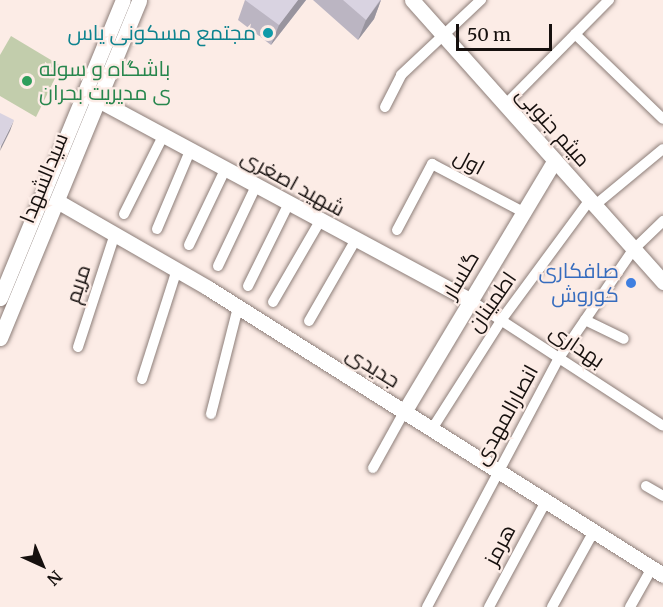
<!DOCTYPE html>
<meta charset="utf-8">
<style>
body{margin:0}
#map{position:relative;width:663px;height:607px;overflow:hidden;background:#fcece6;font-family:Merriweather,Cairo,serif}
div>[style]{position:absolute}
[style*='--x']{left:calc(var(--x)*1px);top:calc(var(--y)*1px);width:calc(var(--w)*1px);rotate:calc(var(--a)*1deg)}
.green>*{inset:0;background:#c2cdac}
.roads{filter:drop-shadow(0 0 2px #8d7e79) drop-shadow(0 0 2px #8d7e79)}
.street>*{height:10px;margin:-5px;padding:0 5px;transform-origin:5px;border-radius:5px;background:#fff}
.secondary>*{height:15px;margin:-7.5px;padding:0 7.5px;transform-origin:7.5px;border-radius:7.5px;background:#fff}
.wall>*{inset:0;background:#bbb5c2}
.shaded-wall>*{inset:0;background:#98949e}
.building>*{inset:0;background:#d9d3e1}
.dots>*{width:16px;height:16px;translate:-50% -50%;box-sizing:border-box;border:3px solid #fcece6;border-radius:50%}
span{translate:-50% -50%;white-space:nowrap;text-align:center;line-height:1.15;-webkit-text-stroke:4.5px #fcece6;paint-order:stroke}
.culture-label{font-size:21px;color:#0d838f}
.right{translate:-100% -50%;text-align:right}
.leisure-label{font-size:21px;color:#27864d}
.left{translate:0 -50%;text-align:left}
.street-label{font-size:21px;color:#16100e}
.shop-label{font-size:21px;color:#366cbe}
.north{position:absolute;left:12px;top:535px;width:60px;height:60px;-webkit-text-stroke:4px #fcece6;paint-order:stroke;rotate:136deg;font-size:16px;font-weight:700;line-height:24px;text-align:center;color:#16100e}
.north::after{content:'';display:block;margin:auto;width:21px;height:27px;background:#16100e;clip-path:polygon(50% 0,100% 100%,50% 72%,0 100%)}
.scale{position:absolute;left:456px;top:24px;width:96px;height:27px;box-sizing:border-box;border:3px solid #16100e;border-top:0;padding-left:8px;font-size:18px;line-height:21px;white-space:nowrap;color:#16100e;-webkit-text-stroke:4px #fcece6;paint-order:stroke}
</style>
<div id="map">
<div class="green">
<i style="clip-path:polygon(11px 36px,61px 66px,36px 117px,0 96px,0 55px)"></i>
</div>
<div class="roads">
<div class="street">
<i style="--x:575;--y:34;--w:122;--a:44"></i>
<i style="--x:505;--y:105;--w:148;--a:-45.3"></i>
<i style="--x:385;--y:107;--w:36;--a:-63"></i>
<i style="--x:401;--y:75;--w:110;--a:-43.2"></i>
<i style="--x:594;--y:206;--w:89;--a:-39.6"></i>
<i style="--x:124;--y:214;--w:87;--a:-63.4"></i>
<i style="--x:157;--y:229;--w:85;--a:-67.1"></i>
<i style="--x:397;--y:230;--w:75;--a:-62.1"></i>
<i style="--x:432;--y:164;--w:103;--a:27.8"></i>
<i style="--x:189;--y:245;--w:83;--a:-64.4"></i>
<i style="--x:218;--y:266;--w:89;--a:-64.6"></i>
<i style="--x:248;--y:286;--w:93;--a:-63.7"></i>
<i style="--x:470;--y:300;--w:230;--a:33.1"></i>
<i style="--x:273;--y:302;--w:94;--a:-59.9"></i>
<i style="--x:585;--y:320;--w:43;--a:26"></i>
<i style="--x:309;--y:321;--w:92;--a:-60.1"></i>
<i style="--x:78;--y:347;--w:119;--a:-71.9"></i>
<i style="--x:142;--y:379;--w:115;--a:-72.3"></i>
<i style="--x:211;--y:414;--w:110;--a:-75.8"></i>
<i style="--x:432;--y:429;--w:130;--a:-57.5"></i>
<i style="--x:502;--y:319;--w:147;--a:-53.6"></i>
<i style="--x:373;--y:468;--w:64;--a:-61"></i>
<i style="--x:646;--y:486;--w:20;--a:30"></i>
<i style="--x:427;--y:607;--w:282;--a:-62.1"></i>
<i style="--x:559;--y:358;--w:131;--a:-55.6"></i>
<i style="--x:633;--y:250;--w:42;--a:-44"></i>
<i style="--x:489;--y:607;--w:120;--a:-61.7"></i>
<i style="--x:552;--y:607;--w:87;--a:-61.1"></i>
<i style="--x:630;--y:607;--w:45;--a:-60.6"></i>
</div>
<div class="secondary">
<i style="--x:412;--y:0;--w:378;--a:48.3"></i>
<i style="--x:85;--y:93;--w:437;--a:28.3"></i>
<i style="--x:57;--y:201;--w:174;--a:29.9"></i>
<i style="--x:208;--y:288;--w:538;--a:32.24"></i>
<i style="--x:0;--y:298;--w:322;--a:-67.6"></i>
<i style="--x:0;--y:338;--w:365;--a:-67.6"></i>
<i style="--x:404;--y:412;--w:292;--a:-59.1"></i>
</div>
</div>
<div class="wall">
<i style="clip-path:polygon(245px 0,306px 0,271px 45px,238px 20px)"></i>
<i style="clip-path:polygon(313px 0,381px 0,374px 19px,358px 40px)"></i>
</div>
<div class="shaded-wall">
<i style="clip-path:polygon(298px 0,306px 0,271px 45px,279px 25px)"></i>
<i style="clip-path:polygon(381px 0,374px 19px,358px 40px,366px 20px)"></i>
<i style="clip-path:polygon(14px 120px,10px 131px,0 151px,1px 146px)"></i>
</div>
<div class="building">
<i style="clip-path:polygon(245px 0,298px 0,279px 25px)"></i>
<i style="clip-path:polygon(343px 0,380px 0,366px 20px)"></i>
<i style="clip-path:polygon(0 113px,14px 120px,1px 146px,0 145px)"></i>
</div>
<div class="dots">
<i style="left:268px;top:33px;background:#0f9aa8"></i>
<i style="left:27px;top:81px;background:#2e9e5b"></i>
<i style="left:631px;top:283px;background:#3f7fe0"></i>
</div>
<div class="culture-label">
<span class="right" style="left:256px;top:33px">مجتمع مسکونی یاس</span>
</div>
<div class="leisure-label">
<span class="left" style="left:39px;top:81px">باشگاه و سوله<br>ی مدیریت بحران</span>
</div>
<div class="street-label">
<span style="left:553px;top:127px;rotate:48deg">میثم جنوبی</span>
<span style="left:469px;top:162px;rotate:28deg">اول</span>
<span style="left:44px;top:178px;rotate:-68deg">سیدالشهدا</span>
<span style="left:293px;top:183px;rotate:29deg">شهید اصغری</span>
<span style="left:461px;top:275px;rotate:-59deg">گلسار</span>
<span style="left:78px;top:284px;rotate:-72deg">مریم</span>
<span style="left:492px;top:302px;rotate:-55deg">اطمینان</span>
<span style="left:577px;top:346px;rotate:34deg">بهداری</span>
<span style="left:373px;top:367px;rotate:32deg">جدیدی</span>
<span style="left:506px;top:415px;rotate:-61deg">انصارالمهدی</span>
<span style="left:500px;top:545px;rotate:-62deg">هرمز</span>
</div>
<div class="shop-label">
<span class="right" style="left:619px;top:283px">صافکاری<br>کوروش</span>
</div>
<div class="north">N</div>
<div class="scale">50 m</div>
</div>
